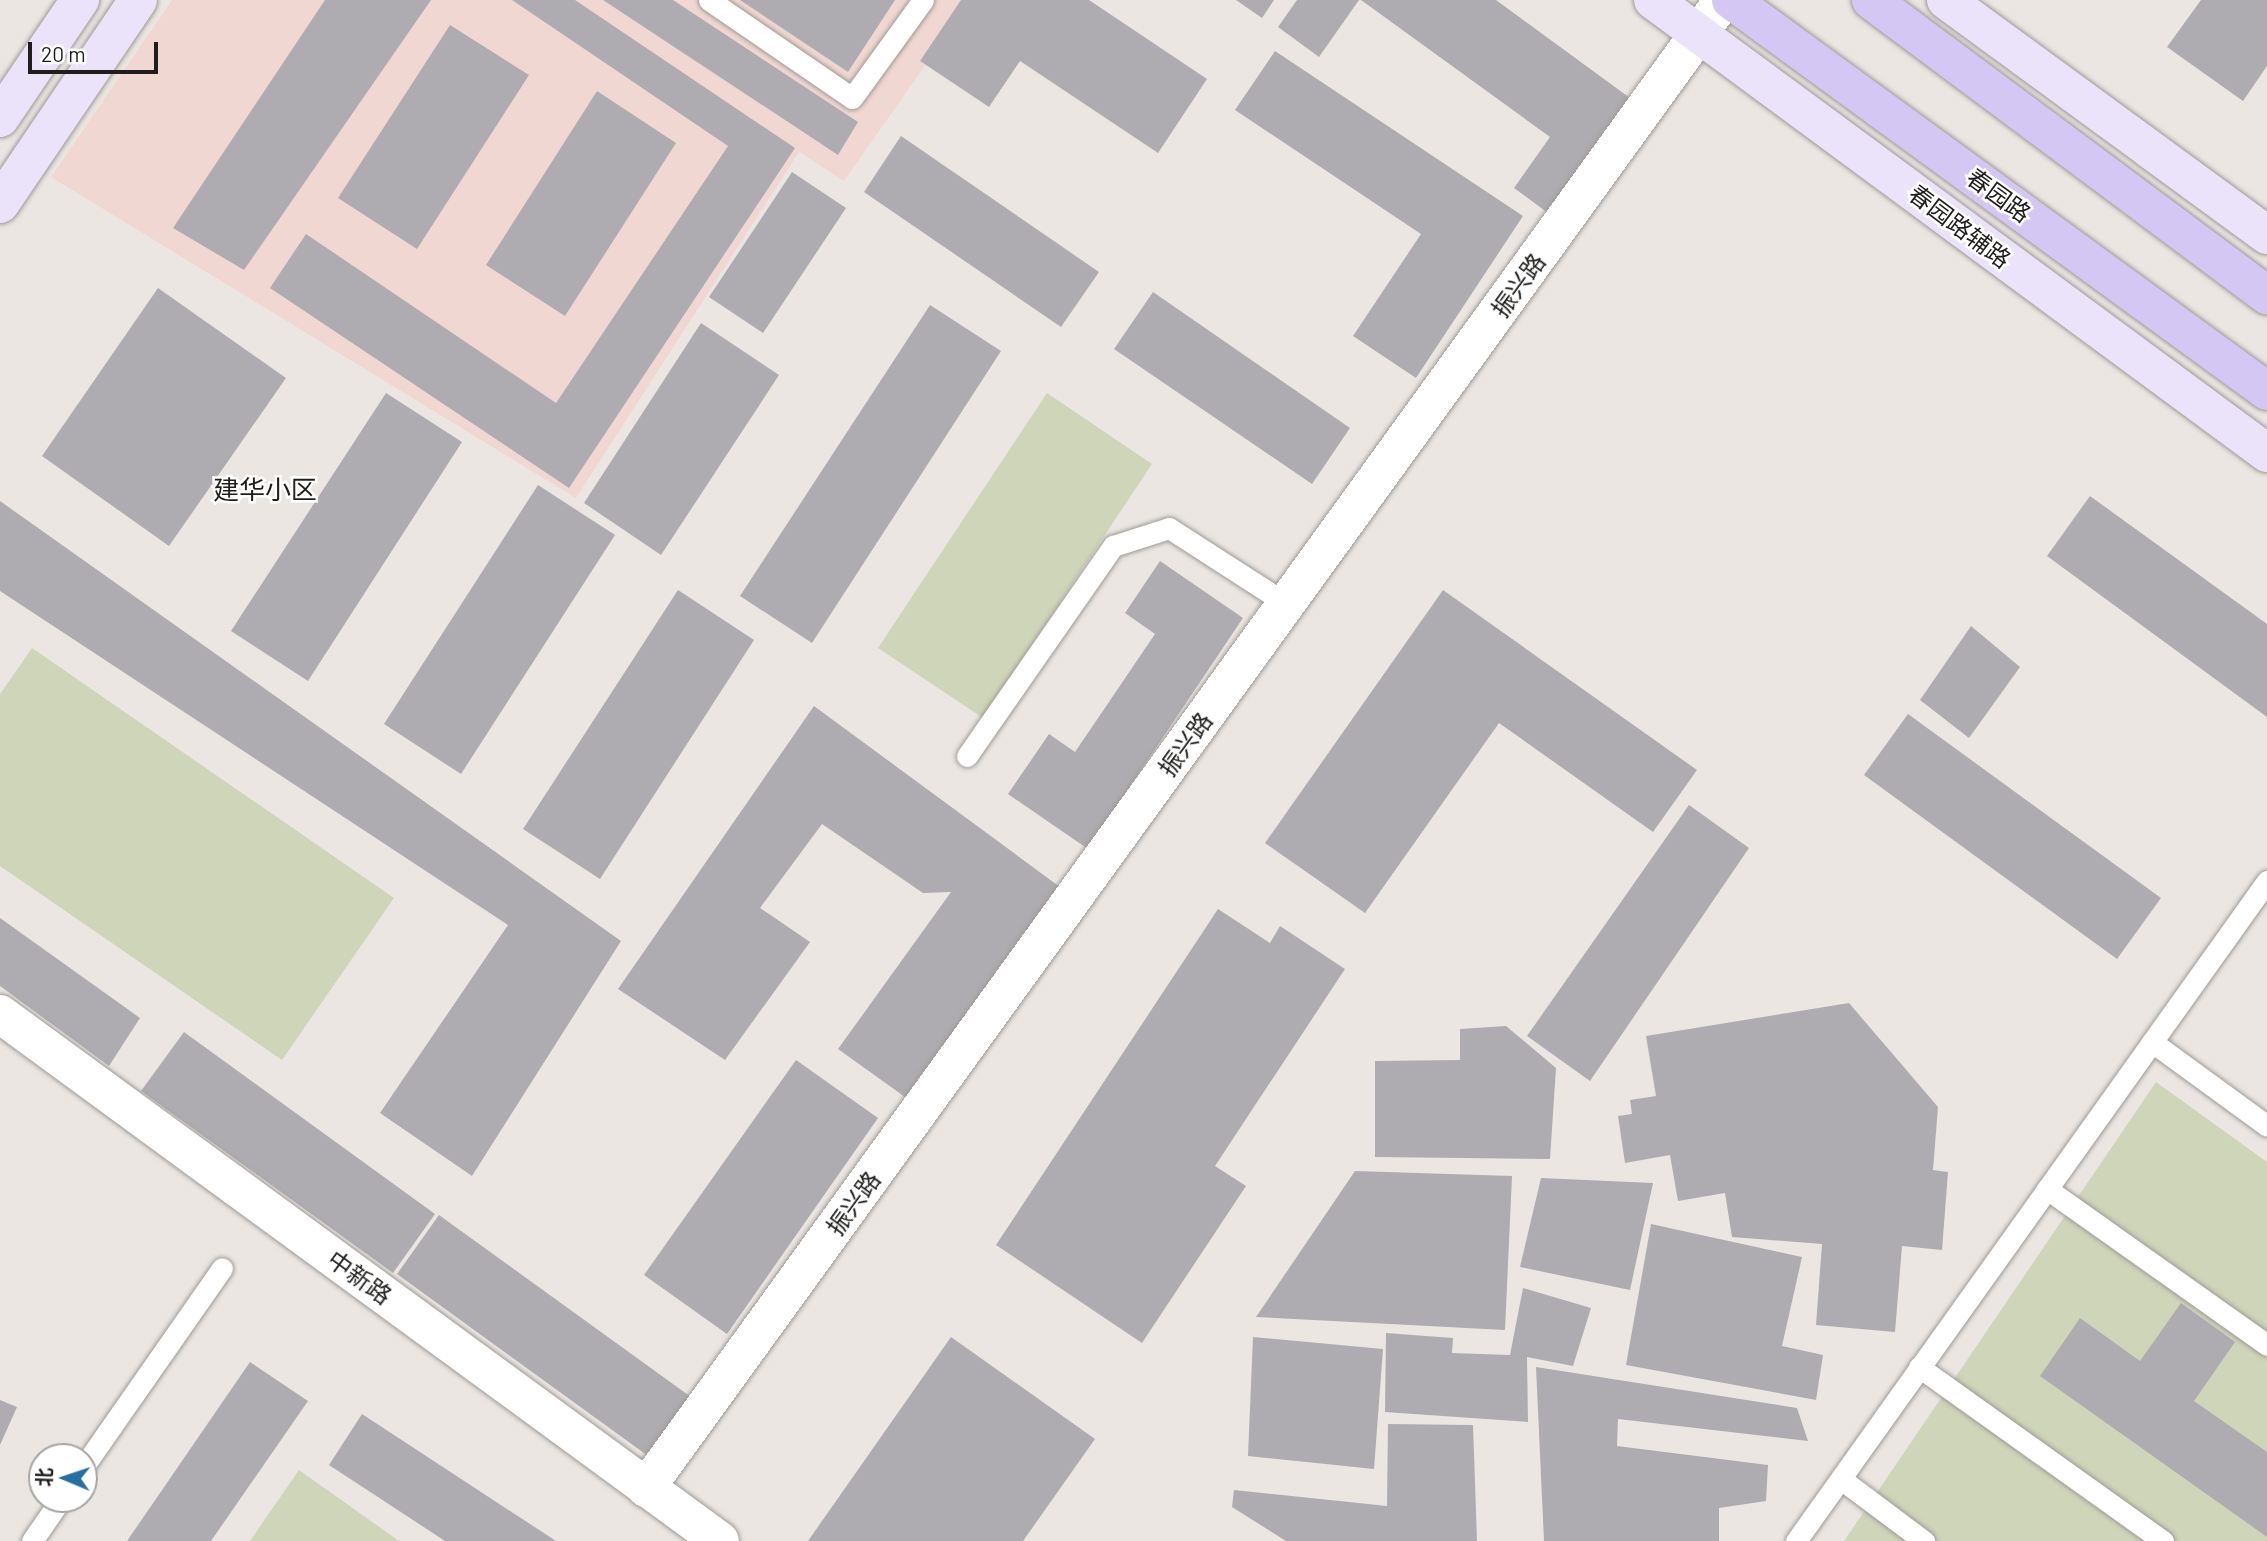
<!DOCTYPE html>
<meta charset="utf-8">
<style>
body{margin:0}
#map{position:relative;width:2267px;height:1541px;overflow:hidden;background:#ebe6e2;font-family:Barlow,"Noto Sans SC",sans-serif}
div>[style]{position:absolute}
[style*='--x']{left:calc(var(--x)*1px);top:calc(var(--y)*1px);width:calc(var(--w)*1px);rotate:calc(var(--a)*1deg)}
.commercial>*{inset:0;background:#f1d7d2}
.green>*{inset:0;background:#cfd5b8}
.building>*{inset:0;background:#afacb1}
.roads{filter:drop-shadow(0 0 2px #9f9a96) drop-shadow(0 0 2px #9f9a96)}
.lane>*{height:21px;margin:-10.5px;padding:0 10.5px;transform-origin:10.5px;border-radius:10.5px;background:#fff}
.street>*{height:38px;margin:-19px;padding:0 19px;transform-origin:19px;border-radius:19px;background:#fff}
.secondary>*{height:38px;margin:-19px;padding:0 19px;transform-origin:19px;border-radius:19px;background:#eae3fa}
.primary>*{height:38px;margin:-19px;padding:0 19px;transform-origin:19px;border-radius:19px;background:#d5c7f4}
span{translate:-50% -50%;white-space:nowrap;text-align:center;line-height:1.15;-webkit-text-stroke:5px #fff;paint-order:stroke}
.street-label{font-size:24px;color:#1f1e1c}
.neighbourhood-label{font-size:26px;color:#1f1e1c}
.north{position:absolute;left:28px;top:1443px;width:70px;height:70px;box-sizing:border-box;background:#fff;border:2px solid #a5a5a4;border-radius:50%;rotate:272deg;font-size:19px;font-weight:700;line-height:28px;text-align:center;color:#1f1e1c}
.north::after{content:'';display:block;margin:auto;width:24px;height:32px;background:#266fa2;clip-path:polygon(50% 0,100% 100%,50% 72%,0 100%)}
.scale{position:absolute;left:28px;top:42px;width:130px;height:32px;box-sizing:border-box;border:4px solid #1f1e1c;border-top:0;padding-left:9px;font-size:21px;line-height:24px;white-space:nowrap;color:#1f1e1c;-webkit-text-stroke:5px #fff;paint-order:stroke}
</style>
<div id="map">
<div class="commercial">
<i style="clip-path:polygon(172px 0,971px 0,844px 181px,799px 152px,576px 498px,51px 177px)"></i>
</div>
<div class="green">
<i style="clip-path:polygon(1047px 393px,1152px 464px,983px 718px,878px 648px)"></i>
<i style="clip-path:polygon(32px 648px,394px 898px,282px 1060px,0 866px,0 694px)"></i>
<i style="clip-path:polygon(2156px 1082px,2267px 1162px,2267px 1541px,1844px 1541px)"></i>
<i style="clip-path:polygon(299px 1470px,399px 1541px,250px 1541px)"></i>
</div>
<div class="building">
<i style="clip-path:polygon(325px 0,431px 0,244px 270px,173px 228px)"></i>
<i style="clip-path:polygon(512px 0,575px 0,795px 148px,569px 488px,270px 288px,306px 234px,556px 403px,728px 146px)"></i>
<i style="clip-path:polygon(603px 0,673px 0,858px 122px,838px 155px)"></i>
<i style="clip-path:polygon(740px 0,895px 0,848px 72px)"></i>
<i style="clip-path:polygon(961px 0,1089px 0,1207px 79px,1158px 153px,1020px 61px,989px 107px,920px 61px)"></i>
<i style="clip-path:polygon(1236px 0,1274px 0,1262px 18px)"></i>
<i style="clip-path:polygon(1297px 0,1359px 0,1319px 57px,1278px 27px)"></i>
<i style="clip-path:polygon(1361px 0,1496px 0,1630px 98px,1548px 213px,1514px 188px,1550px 137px)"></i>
<i style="clip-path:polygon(2201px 0,2267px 0,2267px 66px,2243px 101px,2167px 47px)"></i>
<i style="clip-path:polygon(450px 25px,529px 75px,417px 249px,338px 198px)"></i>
<i style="clip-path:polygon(1275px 51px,1523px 216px,1416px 378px,1353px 336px,1421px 234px,1235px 110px)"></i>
<i style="clip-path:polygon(597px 91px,676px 143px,565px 316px,486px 265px)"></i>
<i style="clip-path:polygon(901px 136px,1099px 272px,1061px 327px,864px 192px)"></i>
<i style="clip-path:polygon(792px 172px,846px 208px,763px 333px,709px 297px)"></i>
<i style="clip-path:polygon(158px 288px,286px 378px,169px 546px,42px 456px)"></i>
<i style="clip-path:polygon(1153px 292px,1350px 428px,1312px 484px,1114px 349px)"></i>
<i style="clip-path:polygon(930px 305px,1001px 351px,812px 643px,740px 596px)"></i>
<i style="clip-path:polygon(701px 323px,779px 375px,661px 555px,584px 503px)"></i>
<i style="clip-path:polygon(386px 393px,462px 442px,308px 681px,231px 631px)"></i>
<i style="clip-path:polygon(538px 485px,615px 535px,461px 774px,384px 724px)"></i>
<i style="clip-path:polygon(2090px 496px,2267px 624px,2267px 717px,2047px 556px)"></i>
<i style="clip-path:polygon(0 501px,621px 941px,472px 1176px,380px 1113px,508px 925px,0 591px)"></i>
<i style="clip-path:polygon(1160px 561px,1243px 618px,1088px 849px,1008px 794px,1049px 734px,1075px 752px,1155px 634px,1125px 613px)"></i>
<i style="clip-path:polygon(678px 590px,754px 640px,600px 879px,523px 829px)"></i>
<i style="clip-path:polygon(1443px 590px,1697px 770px,1653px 832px,1499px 723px,1365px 913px,1265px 843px)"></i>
<i style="clip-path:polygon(1971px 626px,2020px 667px,1969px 738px,1920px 700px)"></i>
<i style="clip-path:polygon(814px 706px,1060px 887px,905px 1097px,838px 1049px,951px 892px,923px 893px,822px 824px,760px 908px,810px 942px,725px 1060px,618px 989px)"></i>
<i style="clip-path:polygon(1908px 714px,2161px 898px,2117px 959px,1864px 775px)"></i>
<i style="clip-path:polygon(1689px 805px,1749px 848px,1590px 1081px,1527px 1036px)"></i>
<i style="clip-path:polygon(1218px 909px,1270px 943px,1280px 926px,1345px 969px,1215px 1166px,1246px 1186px,1142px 1343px,996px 1245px)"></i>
<i style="clip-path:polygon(0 918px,140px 1018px,109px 1066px,0 986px)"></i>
<i style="clip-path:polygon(1849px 1003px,1938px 1107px,1933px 1170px,1948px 1172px,1942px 1250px,1902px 1246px,1895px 1332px,1816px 1325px,1822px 1244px,1732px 1237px,1725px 1193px,1678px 1201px,1670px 1155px,1625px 1163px,1618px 1116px,1632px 1114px,1630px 1100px,1656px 1096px,1646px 1036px)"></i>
<i style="clip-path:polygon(1506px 1026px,1556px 1068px,1550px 1159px,1375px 1157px,1375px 1061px,1460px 1060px,1460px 1029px)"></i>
<i style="clip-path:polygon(184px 1032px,435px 1214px,393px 1273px,141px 1091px)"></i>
<i style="clip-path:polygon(796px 1060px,878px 1118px,727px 1334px,644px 1275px)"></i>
<i style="clip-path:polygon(1355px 1171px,1512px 1176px,1505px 1330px,1256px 1317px)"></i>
<i style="clip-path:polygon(1541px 1178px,1653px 1183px,1630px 1290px,1520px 1267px)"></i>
<i style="clip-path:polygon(439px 1215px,691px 1397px,648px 1456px,397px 1274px)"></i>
<i style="clip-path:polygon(1651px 1224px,1802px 1257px,1782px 1346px,1823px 1355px,1816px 1400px,1626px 1365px)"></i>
<i style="clip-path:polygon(1523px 1288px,1591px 1308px,1573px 1366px,1527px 1357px,1528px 1422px,1385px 1412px,1386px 1333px,1453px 1338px,1452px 1353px,1510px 1355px)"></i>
<i style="clip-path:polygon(2181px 1303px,2235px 1342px,2194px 1401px,2267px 1452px,2267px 1537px,2040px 1376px,2080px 1318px,2140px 1361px)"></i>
<i style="clip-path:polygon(951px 1337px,1095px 1439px,1023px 1541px,808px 1541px)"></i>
<i style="clip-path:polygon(1253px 1337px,1383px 1349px,1374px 1469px,1248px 1456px)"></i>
<i style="clip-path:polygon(250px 1362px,308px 1401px,211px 1541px,127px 1541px)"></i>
<i style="clip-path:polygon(1536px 1367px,1797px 1408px,1808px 1441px,1618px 1419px,1617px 1446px,1768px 1465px,1766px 1501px,1719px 1508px,1719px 1541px,1544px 1541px)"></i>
<i style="clip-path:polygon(0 1400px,17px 1407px,0 1445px)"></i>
<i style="clip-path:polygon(362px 1414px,556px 1541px,445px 1541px,329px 1465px)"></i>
<i style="clip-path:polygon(1388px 1424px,1473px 1425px,1477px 1541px,1286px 1541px,1232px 1507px,1234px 1490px,1387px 1506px)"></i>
</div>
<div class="roads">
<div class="lane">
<i style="--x:709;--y:0;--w:173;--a:34.4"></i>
<i style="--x:852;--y:98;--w:121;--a:-54.1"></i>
<i style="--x:967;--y:756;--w:256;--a:-55.2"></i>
<i style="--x:1113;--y:546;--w:59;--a:-17.8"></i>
<i style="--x:1169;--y:528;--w:140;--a:32.8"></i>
<i style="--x:2152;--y:1042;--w:142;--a:36.1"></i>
<i style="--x:2047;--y:1189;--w:270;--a:35.3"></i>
<i style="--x:1919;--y:1367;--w:300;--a:35.5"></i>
<i style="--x:84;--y:1466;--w:241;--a:-55.1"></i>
<i style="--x:1841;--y:1479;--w:104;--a:36.8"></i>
<i style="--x:32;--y:1541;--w:51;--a:-55.4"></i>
<i style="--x:1796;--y:1541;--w:811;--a:-54.49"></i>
</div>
<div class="street">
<i style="--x:0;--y:1014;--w:892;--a:36.2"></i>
<i style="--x:646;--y:1488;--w:1837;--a:-54.1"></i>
</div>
<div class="secondary">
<i style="--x:1653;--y:0;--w:763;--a:36.42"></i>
<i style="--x:1946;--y:0;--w:398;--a:36.2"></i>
<i style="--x:0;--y:118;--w:143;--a:-55.9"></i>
<i style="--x:0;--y:204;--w:246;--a:-55.9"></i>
</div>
<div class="primary">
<i style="--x:1731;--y:0;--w:663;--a:36.11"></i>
<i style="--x:1871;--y:0;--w:494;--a:36.7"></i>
</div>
</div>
<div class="street-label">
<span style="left:1999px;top:195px;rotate:36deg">春园路</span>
<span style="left:1960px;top:226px;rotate:37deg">春园路辅路</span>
<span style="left:1518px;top:285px;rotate:-54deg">振兴路</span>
<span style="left:1185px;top:744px;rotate:-54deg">振兴路</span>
<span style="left:853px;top:1203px;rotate:-54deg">振兴路</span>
<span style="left:360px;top:1277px;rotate:36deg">中新路</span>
</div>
<div class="neighbourhood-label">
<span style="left:265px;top:489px">建华小区</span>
</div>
<div class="north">北</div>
<div class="scale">20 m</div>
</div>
